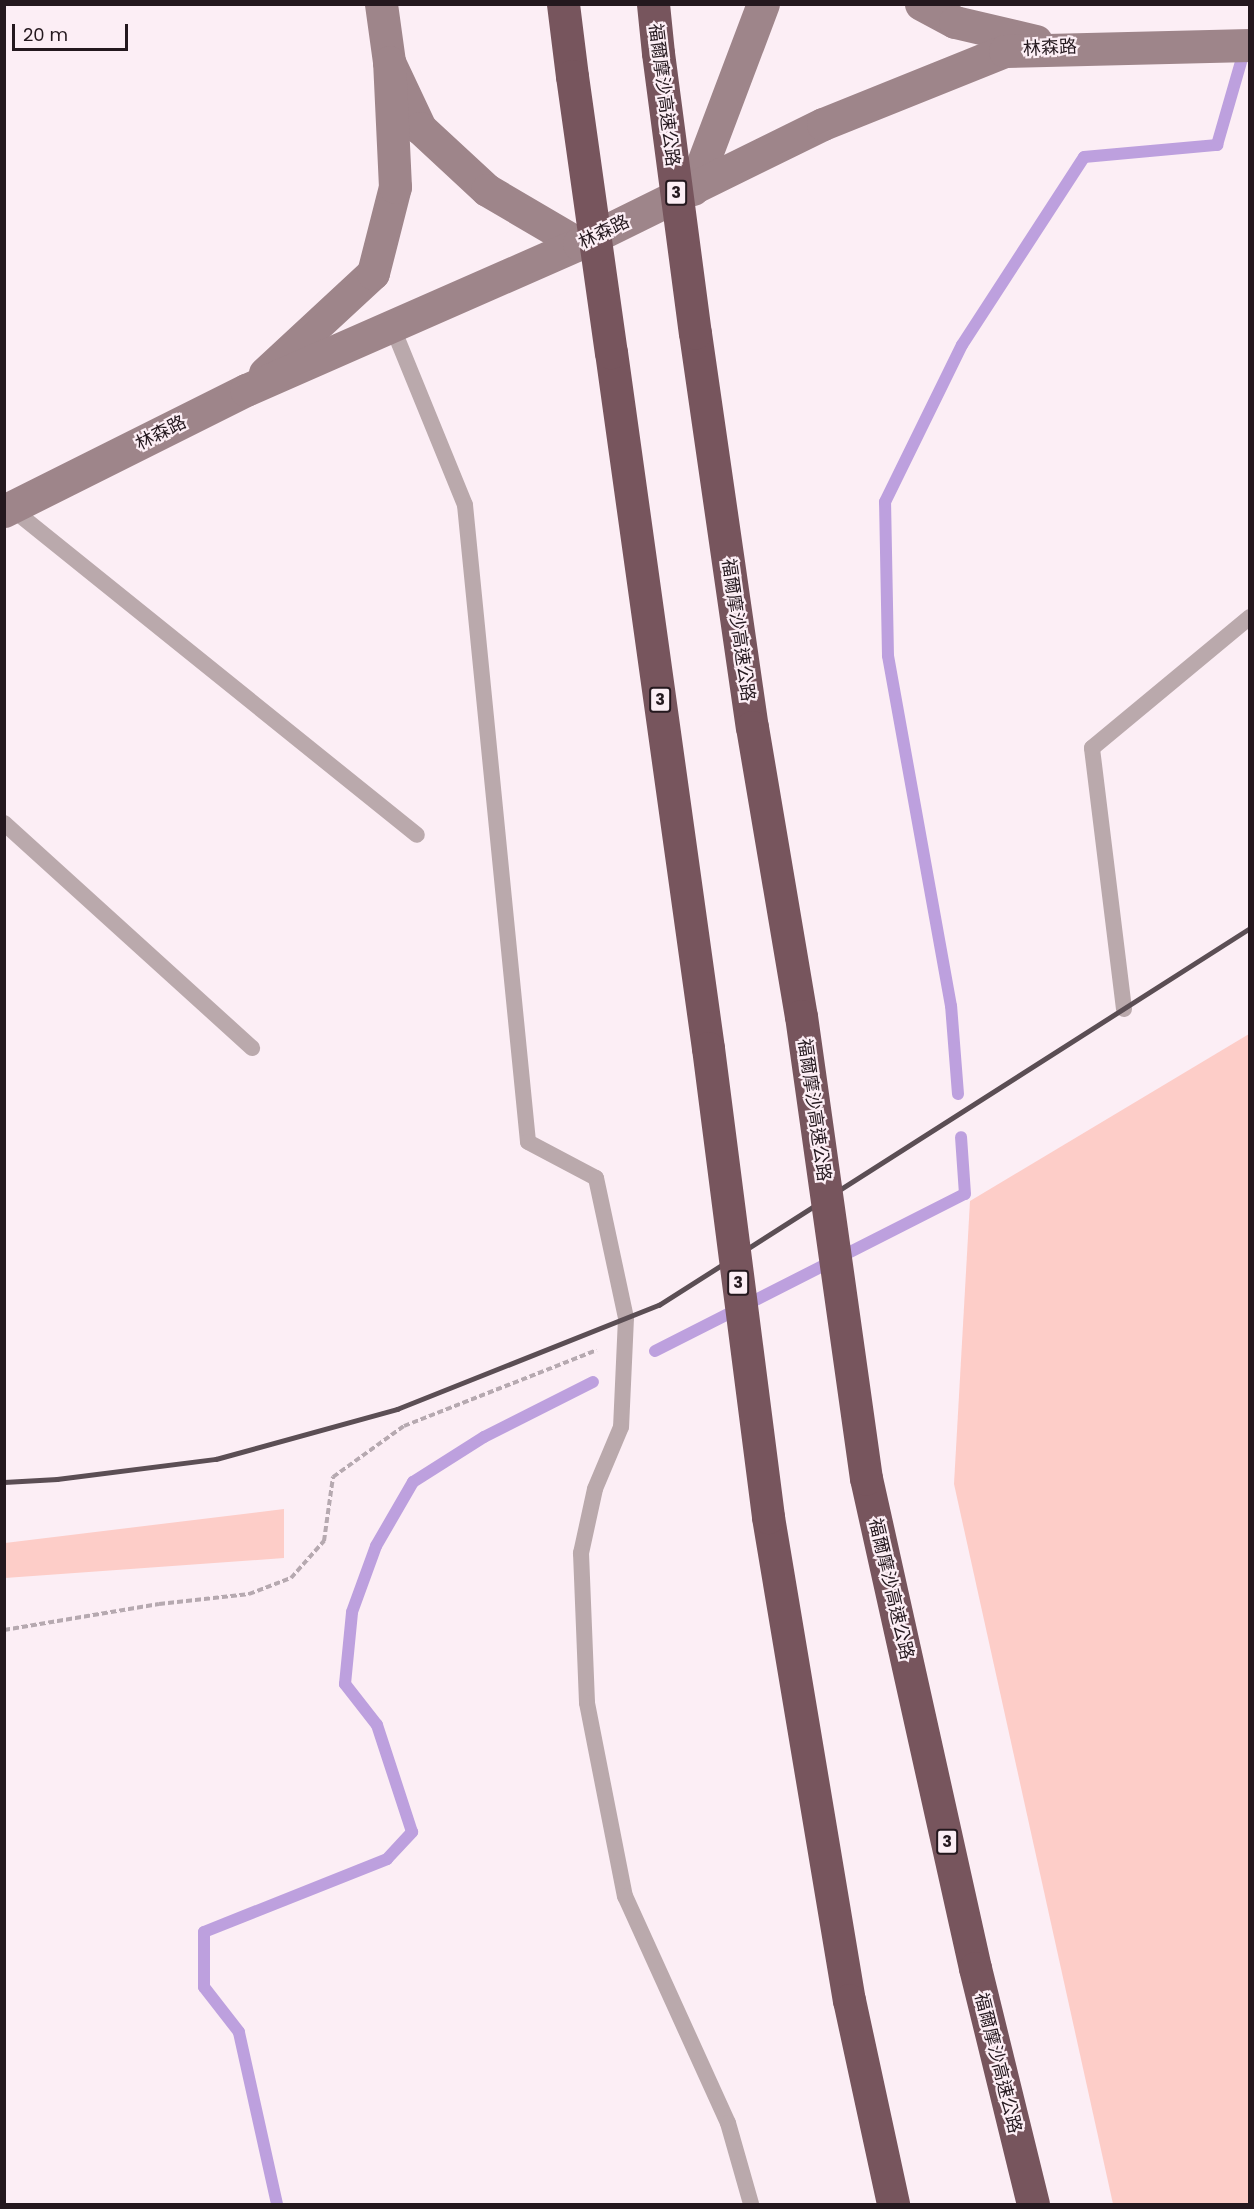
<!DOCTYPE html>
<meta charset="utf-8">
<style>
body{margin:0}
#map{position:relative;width:1254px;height:2209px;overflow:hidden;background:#fceef5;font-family:Poppins,"Noto Sans TC",sans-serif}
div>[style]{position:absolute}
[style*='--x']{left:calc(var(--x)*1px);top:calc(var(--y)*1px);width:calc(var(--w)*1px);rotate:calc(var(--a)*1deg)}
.green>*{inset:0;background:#fdcdc8}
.stream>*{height:12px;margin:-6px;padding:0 6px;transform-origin:6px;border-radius:6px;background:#bda0de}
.path>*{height:4px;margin-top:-2px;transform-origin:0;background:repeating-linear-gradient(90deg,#b6a9b0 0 6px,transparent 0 9px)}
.lane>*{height:16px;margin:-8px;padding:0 8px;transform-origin:8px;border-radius:8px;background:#baa9ac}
.secondary>*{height:33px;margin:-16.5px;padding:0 16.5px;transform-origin:16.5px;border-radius:16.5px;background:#9e858a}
.highway>*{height:33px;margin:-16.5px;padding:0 16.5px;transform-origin:16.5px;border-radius:16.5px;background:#77555d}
.rail>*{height:4.5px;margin:-2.25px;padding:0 2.25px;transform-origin:2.25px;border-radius:2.25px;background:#5b4e54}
.highway-bridge>*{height:33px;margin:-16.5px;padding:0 16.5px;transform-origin:16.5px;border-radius:16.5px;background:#77555d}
span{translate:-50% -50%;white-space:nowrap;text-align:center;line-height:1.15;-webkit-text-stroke:4.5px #fceef5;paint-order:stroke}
.shield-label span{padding:2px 4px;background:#fceef5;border:2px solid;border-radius:4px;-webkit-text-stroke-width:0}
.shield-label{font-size:16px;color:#24181e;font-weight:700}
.street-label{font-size:18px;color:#24181e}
.frame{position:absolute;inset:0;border:6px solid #24181e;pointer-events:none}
.scale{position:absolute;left:12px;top:24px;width:116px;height:27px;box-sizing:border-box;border:3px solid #24181e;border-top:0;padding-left:8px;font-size:18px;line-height:21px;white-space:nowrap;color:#24181e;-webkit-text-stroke:4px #fceef5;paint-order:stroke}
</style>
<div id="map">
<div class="green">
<i style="clip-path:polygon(1249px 1034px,1249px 2204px,1113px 2204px,954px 1484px,970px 1201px)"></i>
<i style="clip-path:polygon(284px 1509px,284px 1558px,5px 1578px,5px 1543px)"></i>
</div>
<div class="stream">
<i style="--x:958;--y:1094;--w:88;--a:-94.5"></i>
<i style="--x:951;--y:1006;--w:356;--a:-100.2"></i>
<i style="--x:888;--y:656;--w:154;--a:-91.1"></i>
<i style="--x:885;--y:502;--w:175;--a:-63.9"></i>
<i style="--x:962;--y:345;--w:224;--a:-57"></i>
<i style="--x:1084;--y:157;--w:134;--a:-5.2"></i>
<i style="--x:1217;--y:145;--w:101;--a:-73.9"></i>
<i style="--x:655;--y:1351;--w:347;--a:-26.9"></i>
<i style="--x:965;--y:1194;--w:57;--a:-94"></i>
<i style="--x:277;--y:2204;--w:176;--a:-102.5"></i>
<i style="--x:239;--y:2032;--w:57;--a:-127.9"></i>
<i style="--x:204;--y:1987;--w:55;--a:-90"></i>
<i style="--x:204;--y:1932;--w:197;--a:-21.7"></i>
<i style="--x:387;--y:1859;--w:37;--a:-47"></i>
<i style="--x:412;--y:1832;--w:113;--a:-108.1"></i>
<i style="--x:377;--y:1725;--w:52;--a:-128"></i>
<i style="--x:345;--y:1684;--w:72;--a:-84.4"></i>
<i style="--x:352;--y:1612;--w:70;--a:-70"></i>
<i style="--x:376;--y:1546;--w:74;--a:-60"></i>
<i style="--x:413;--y:1482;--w:84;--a:-32.4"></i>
<i style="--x:484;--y:1437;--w:122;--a:-26.8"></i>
</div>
<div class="path">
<i style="--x:4;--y:1630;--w:157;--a:-9.5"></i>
<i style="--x:159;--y:1604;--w:91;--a:-6.3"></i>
<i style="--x:249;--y:1594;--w:45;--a:-20.9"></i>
<i style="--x:291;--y:1578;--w:50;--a:-48.3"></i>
<i style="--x:324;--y:1541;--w:65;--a:-82"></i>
<i style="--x:333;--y:1477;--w:87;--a:-35.7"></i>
<i style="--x:404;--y:1426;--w:207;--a:-21.5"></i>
</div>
<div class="lane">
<i style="--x:392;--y:326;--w:193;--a:67.8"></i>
<i style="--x:465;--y:505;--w:640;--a:84.35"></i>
<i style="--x:528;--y:1142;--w:77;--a:27.9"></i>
<i style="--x:596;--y:1178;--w:143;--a:77.9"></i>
<i style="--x:626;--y:1318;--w:109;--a:92.6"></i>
<i style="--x:621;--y:1427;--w:67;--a:112.8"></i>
<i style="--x:595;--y:1489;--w:66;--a:102.3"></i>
<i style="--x:581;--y:1553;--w:150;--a:87.7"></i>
<i style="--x:587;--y:1703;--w:197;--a:78.9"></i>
<i style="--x:625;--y:1896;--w:249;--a:65.6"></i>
<i style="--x:728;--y:2123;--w:84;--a:74.1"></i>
<i style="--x:11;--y:508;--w:521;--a:38.85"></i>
<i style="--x:4;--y:823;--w:335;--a:42.2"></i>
<i style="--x:1124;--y:1009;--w:263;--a:-97"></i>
<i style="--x:1092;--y:748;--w:205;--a:-39.7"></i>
</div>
<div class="secondary">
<i style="--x:381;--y:4;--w:59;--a:82.1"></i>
<i style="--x:389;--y:62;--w:73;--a:64.8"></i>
<i style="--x:420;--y:128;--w:91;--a:42.8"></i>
<i style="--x:487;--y:190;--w:107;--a:30.4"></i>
<i style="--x:921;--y:4;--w:38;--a:28"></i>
<i style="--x:955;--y:22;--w:83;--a:13.2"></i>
<i style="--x:693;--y:189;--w:198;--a:-69.3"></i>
<i style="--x:265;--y:373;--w:147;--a:-42.8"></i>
<i style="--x:373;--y:273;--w:89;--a:-75.7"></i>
<i style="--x:395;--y:187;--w:125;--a:-92.7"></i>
<i style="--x:4;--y:511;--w:271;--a:-26.6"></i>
<i style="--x:246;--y:390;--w:364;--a:-23.7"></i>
<i style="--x:579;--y:244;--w:272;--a:-26.2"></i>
<i style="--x:823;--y:124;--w:196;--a:-21.9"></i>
<i style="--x:1005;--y:51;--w:245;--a:-1.4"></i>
</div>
<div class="highway">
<i style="--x:563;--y:4;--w:73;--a:82.9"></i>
<i style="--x:653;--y:4;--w:49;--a:84.2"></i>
<i style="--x:695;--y:333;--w:398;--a:81.8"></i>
<i style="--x:752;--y:727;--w:293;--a:80.4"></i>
<i style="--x:611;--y:352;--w:703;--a:82.07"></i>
<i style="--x:866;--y:1478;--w:502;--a:77.46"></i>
<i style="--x:975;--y:1968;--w:243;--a:76.2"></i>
<i style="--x:768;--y:1517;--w:490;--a:80.5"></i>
<i style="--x:849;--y:2000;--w:209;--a:77.8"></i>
</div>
<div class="rail">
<i style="--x:4;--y:1482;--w:53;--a:-3.2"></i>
<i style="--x:57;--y:1479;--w:160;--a:-7.2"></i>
<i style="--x:216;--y:1459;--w:188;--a:-15.4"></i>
<i style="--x:397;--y:1409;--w:282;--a:-21.7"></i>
<i style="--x:659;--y:1305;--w:701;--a:-32.53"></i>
</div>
<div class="highway-bridge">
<i style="--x:658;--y:53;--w:282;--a:82.5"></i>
<i style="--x:572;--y:76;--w:279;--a:82"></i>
<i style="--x:801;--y:1016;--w:467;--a:82"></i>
<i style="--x:708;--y:1048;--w:473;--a:82.7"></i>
</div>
<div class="shield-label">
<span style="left:676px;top:193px">3</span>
<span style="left:660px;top:700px">3</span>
<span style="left:738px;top:1283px">3</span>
<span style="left:947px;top:1842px">3</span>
</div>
<div class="street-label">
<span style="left:1050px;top:48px;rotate:-3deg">林森路</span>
<span style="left:664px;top:95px;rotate:83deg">福爾摩沙高速公路</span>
<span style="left:604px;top:232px;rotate:-26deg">林森路</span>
<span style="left:161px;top:433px;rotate:-27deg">林森路</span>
<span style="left:738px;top:630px;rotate:82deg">福爾摩沙高速公路</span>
<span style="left:814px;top:1110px;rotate:82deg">福爾摩沙高速公路</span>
<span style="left:891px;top:1589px;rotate:77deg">福爾摩沙高速公路</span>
<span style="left:998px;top:2063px;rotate:76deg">福爾摩沙高速公路</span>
</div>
<div class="frame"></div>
<div class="scale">20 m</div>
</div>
